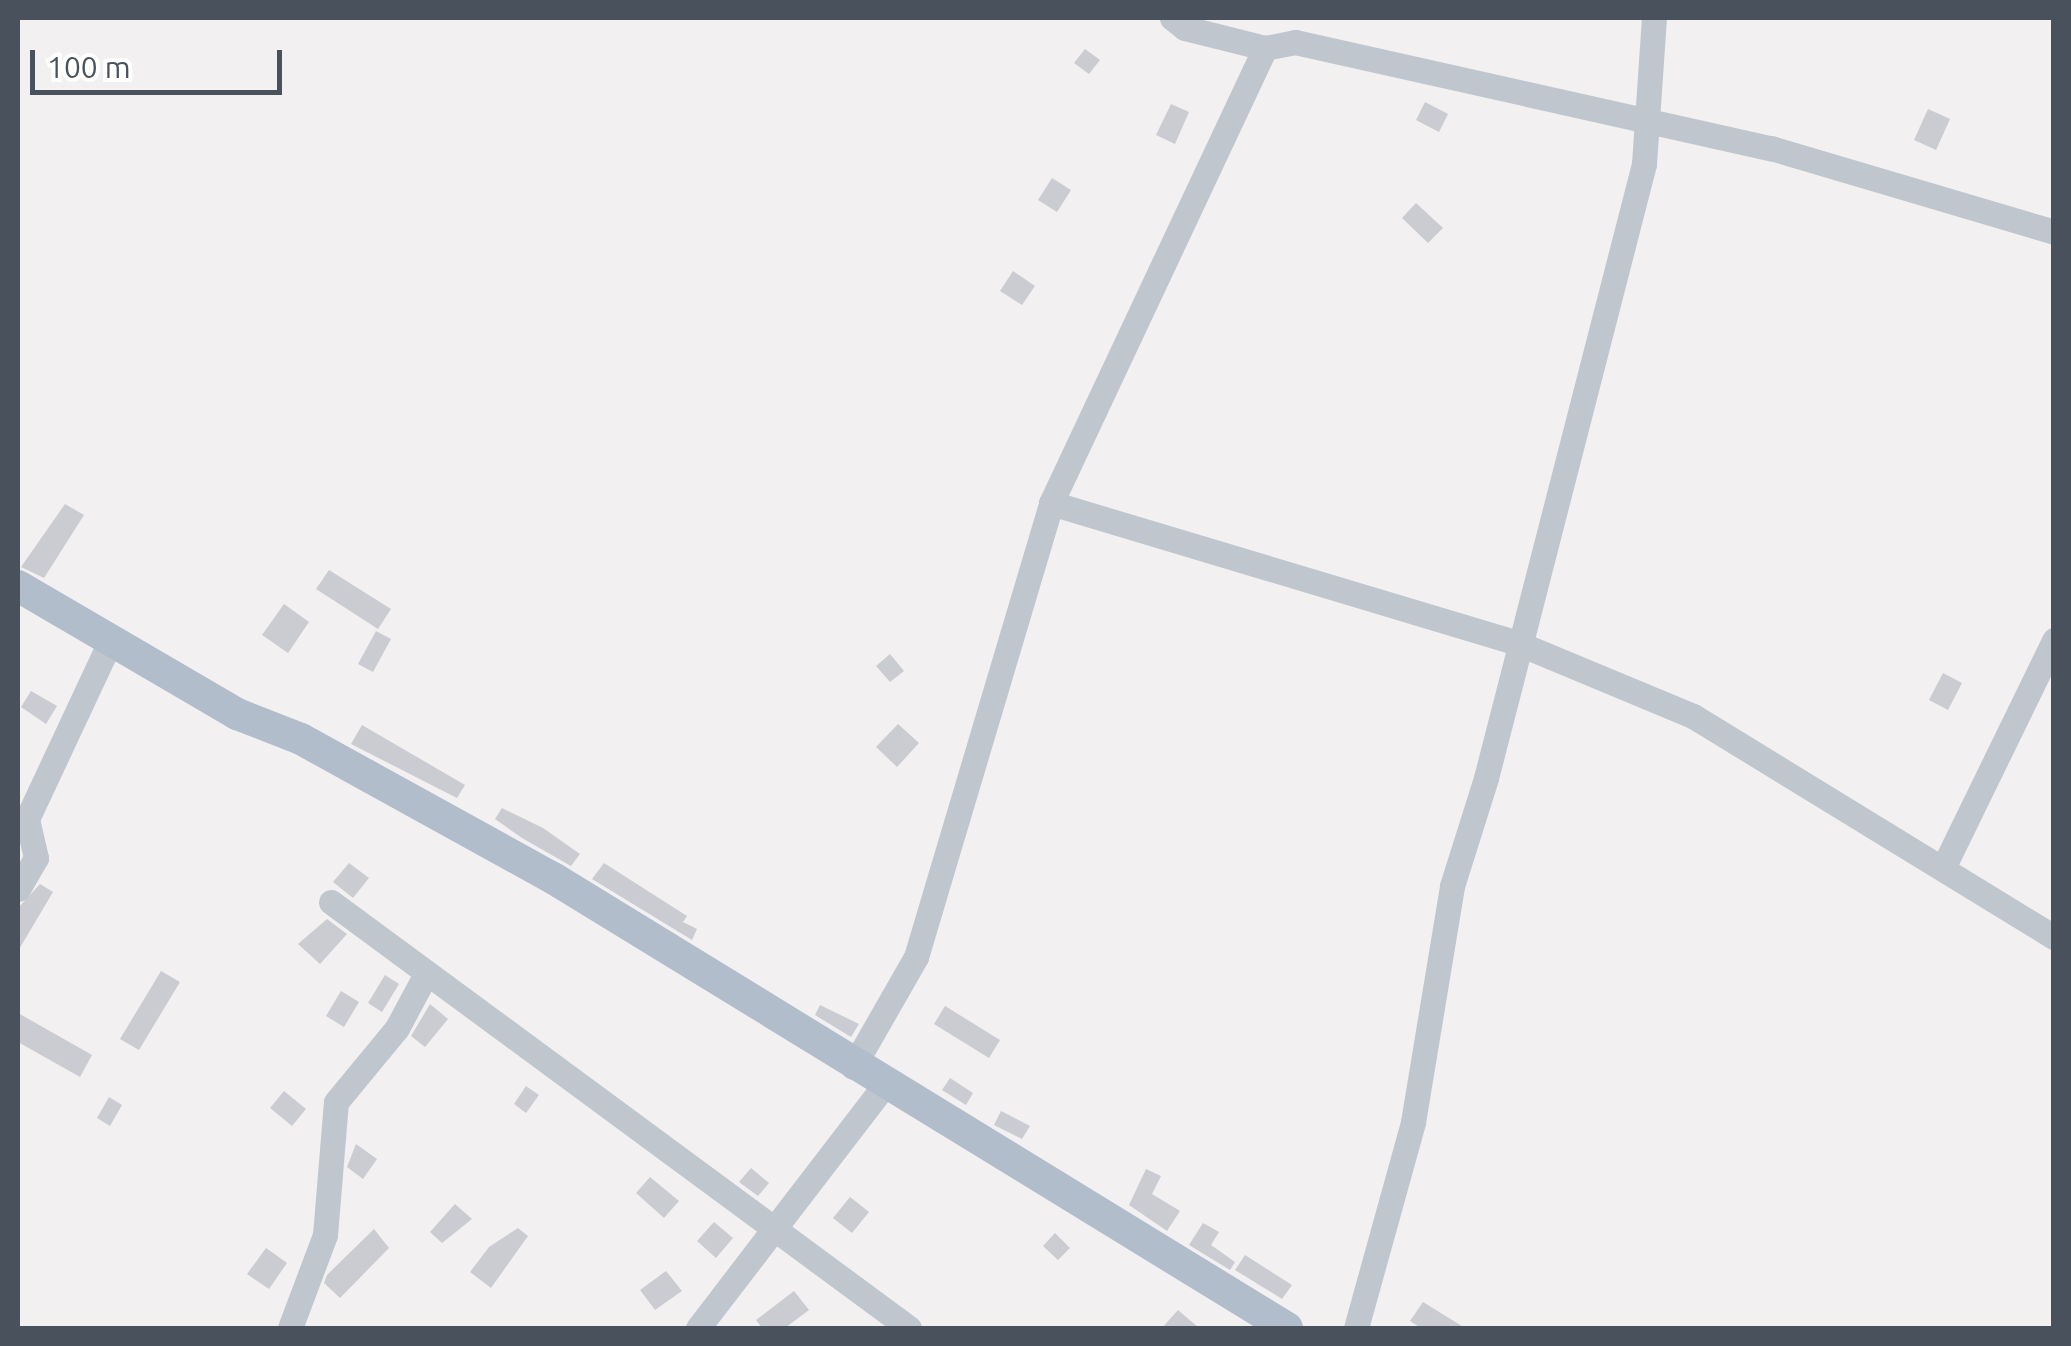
<!DOCTYPE html>
<style>
body{margin:0}
#map{position:relative;width:2071px;height:1346px;overflow:hidden;background:#f2f0f0;font-family:Ubuntu,sans-serif}
div>[style]{position:absolute}
[style*='--x']{left:calc(var(--x)*1px);top:calc(var(--y)*1px);width:calc(var(--w)*1px);rotate:calc(var(--a)*1deg)}
.building>*{inset:0;background:#caccd2}
.minor>*{height:25px;margin:-12.5px;padding:0 12.5px;transform-origin:12.5px;border-radius:12.5px;background:#bfc6cd}
.major>*{height:32px;margin:-16px;padding:0 16px;transform-origin:16px;border-radius:16px;background:#b2bdcc}
span{translate:-50% -50%;white-space:nowrap;text-align:center;line-height:1.15;-webkit-text-stroke:8px #fff;paint-order:stroke}
.frame{position:absolute;inset:0;border:20px solid #49525c;pointer-events:none}
.scale{position:absolute;left:30px;top:50px;width:252px;height:45px;box-sizing:border-box;border:5px solid #49525c;border-top:0;padding-left:12px;font-size:30px;line-height:35px;white-space:nowrap;color:#49525c;-webkit-text-stroke:8px #fff;paint-order:stroke}
</style>
<div id="map">
<div class="building">
<i style="clip-path:polygon(1085px 49px,1100px 60px,1089px 74px,1074px 63px)"></i>
<i style="clip-path:polygon(1425px 102px,1448px 114px,1439px 132px,1416px 120px)"></i>
<i style="clip-path:polygon(1171px 104px,1189px 112px,1175px 144px,1156px 135px)"></i>
<i style="clip-path:polygon(1928px 109px,1950px 119px,1936px 150px,1914px 140px)"></i>
<i style="clip-path:polygon(1052px 178px,1071px 190px,1057px 212px,1038px 200px)"></i>
<i style="clip-path:polygon(1416px 203px,1443px 228px,1428px 243px,1402px 218px)"></i>
<i style="clip-path:polygon(1013px 271px,1035px 286px,1022px 305px,1000px 291px)"></i>
<i style="clip-path:polygon(65px 504px,84px 515px,44px 578px,21px 567px)"></i>
<i style="clip-path:polygon(329px 570px,391px 609px,378px 629px,316px 589px)"></i>
<i style="clip-path:polygon(284px 604px,309px 622px,288px 653px,262px 635px)"></i>
<i style="clip-path:polygon(376px 631px,391px 639px,373px 672px,358px 664px)"></i>
<i style="clip-path:polygon(890px 654px,904px 671px,890px 682px,876px 666px)"></i>
<i style="clip-path:polygon(1943px 673px,1962px 683px,1948px 710px,1929px 700px)"></i>
<i style="clip-path:polygon(31px 691px,57px 706px,46px 724px,21px 707px)"></i>
<i style="clip-path:polygon(898px 724px,919px 743px,897px 767px,876px 747px)"></i>
<i style="clip-path:polygon(362px 725px,465px 785px,457px 798px,351px 744px)"></i>
<i style="clip-path:polygon(502px 808px,543px 828px,580px 854px,571px 866px,522px 838px,495px 819px)"></i>
<i style="clip-path:polygon(349px 863px,369px 878px,353px 898px,333px 882px)"></i>
<i style="clip-path:polygon(604px 863px,687px 916px,683px 922px,697px 929px,692px 940px,592px 879px)"></i>
<i style="clip-path:polygon(40px 884px,53px 892px,18px 951px,18px 908px)"></i>
<i style="clip-path:polygon(327px 919px,347px 934px,320px 964px,298px 944px)"></i>
<i style="clip-path:polygon(161px 971px,180px 982px,139px 1050px,120px 1039px)"></i>
<i style="clip-path:polygon(385px 975px,399px 984px,382px 1012px,368px 1003px)"></i>
<i style="clip-path:polygon(341px 991px,359px 1002px,344px 1027px,326px 1016px)"></i>
<i style="clip-path:polygon(430px 1004px,448px 1019px,425px 1047px,411px 1036px)"></i>
<i style="clip-path:polygon(820px 1005px,859px 1024px,851px 1037px,815px 1015px)"></i>
<i style="clip-path:polygon(945px 1006px,1000px 1040px,989px 1058px,934px 1024px)"></i>
<i style="clip-path:polygon(18px 1013px,92px 1055px,80px 1077px,18px 1042px)"></i>
<i style="clip-path:polygon(950px 1078px,973px 1093px,966px 1105px,942px 1090px)"></i>
<i style="clip-path:polygon(526px 1086px,539px 1095px,526px 1113px,514px 1104px)"></i>
<i style="clip-path:polygon(284px 1091px,306px 1109px,292px 1126px,270px 1108px)"></i>
<i style="clip-path:polygon(109px 1097px,122px 1105px,110px 1126px,97px 1118px)"></i>
<i style="clip-path:polygon(1001px 1111px,1030px 1126px,1022px 1139px,994px 1125px)"></i>
<i style="clip-path:polygon(356px 1144px,377px 1159px,363px 1179px,347px 1167px)"></i>
<i style="clip-path:polygon(751px 1168px,769px 1183px,758px 1196px,739px 1182px)"></i>
<i style="clip-path:polygon(1146px 1169px,1161px 1176px,1152px 1194px,1180px 1211px,1167px 1231px,1129px 1205px)"></i>
<i style="clip-path:polygon(650px 1177px,679px 1201px,664px 1218px,636px 1193px)"></i>
<i style="clip-path:polygon(850px 1197px,869px 1212px,852px 1233px,833px 1218px)"></i>
<i style="clip-path:polygon(455px 1204px,472px 1219px,442px 1243px,430px 1232px)"></i>
<i style="clip-path:polygon(714px 1222px,733px 1238px,716px 1258px,697px 1241px)"></i>
<i style="clip-path:polygon(1203px 1223px,1219px 1232px,1211px 1245px,1235px 1262px,1230px 1270px,1189px 1245px)"></i>
<i style="clip-path:polygon(518px 1228px,528px 1236px,491px 1288px,470px 1272px,489px 1247px)"></i>
<i style="clip-path:polygon(374px 1229px,389px 1248px,340px 1298px,324px 1283px,327px 1275px)"></i>
<i style="clip-path:polygon(1055px 1233px,1070px 1248px,1058px 1260px,1043px 1246px)"></i>
<i style="clip-path:polygon(266px 1248px,287px 1263px,269px 1289px,247px 1274px)"></i>
<i style="clip-path:polygon(1245px 1255px,1292px 1285px,1282px 1299px,1235px 1270px)"></i>
<i style="clip-path:polygon(666px 1271px,682px 1291px,655px 1310px,640px 1290px)"></i>
<i style="clip-path:polygon(794px 1291px,809px 1310px,785px 1328px,762px 1328px,756px 1320px)"></i>
<i style="clip-path:polygon(1423px 1302px,1465px 1328px,1421px 1328px,1410px 1321px)"></i>
<i style="clip-path:polygon(1178px 1310px,1199px 1328px,1162px 1328px)"></i>
</div>
<div class="minor">
<i style="--x:1172;--y:18;--w:16;--a:38"></i>
<i style="--x:1185;--y:28;--w:82;--a:14"></i>
<i style="--x:1051;--y:503;--w:490;--a:16.7"></i>
<i style="--x:1520;--y:644;--w:187;--a:22.6"></i>
<i style="--x:1693;--y:716;--w:423;--a:31.5"></i>
<i style="--x:1943;--y:868;--w:254;--a:-64"></i>
<i style="--x:18;--y:889;--w:36;--a:-60"></i>
<i style="--x:36;--y:858;--w:40;--a:-103"></i>
<i style="--x:27;--y:819;--w:195;--a:-64.9"></i>
<i style="--x:331;--y:902;--w:718;--a:36.39"></i>
<i style="--x:853;--y:1067;--w:127;--a:-60.2"></i>
<i style="--x:916;--y:957;--w:474;--a:-73.4"></i>
<i style="--x:1051;--y:503;--w:503;--a:-64.81"></i>
<i style="--x:1265;--y:48;--w:31;--a:-11"></i>
<i style="--x:1295;--y:42;--w:488;--a:12.6"></i>
<i style="--x:1771;--y:148;--w:295;--a:16.5"></i>
<i style="--x:290;--y:1328;--w:99;--a:-69.4"></i>
<i style="--x:325;--y:1235;--w:133;--a:-85.3"></i>
<i style="--x:336;--y:1102;--w:96;--a:-50.5"></i>
<i style="--x:397;--y:1028;--w:61;--a:-61.8"></i>
<i style="--x:698;--y:1328;--w:305;--a:-52.5"></i>
<i style="--x:1356;--y:1328;--w:214;--a:-74.5"></i>
<i style="--x:1413;--y:1122;--w:239;--a:-80.6"></i>
<i style="--x:1452;--y:886;--w:113;--a:-72.5"></i>
<i style="--x:1486;--y:778;--w:634;--a:-75.57"></i>
<i style="--x:1644;--y:164;--w:146;--a:-86.1"></i>
</div>
<div class="major">
<i style="--x:18;--y:586;--w:254;--a:30.3"></i>
<i style="--x:237;--y:714;--w:69;--a:21.3"></i>
<i style="--x:301;--y:739;--w:288;--a:28.9"></i>
<i style="--x:553;--y:878;--w:861;--a:31.51"></i>
</div>
<div class="frame"></div>
<div class="scale">100 m</div>
</div>
